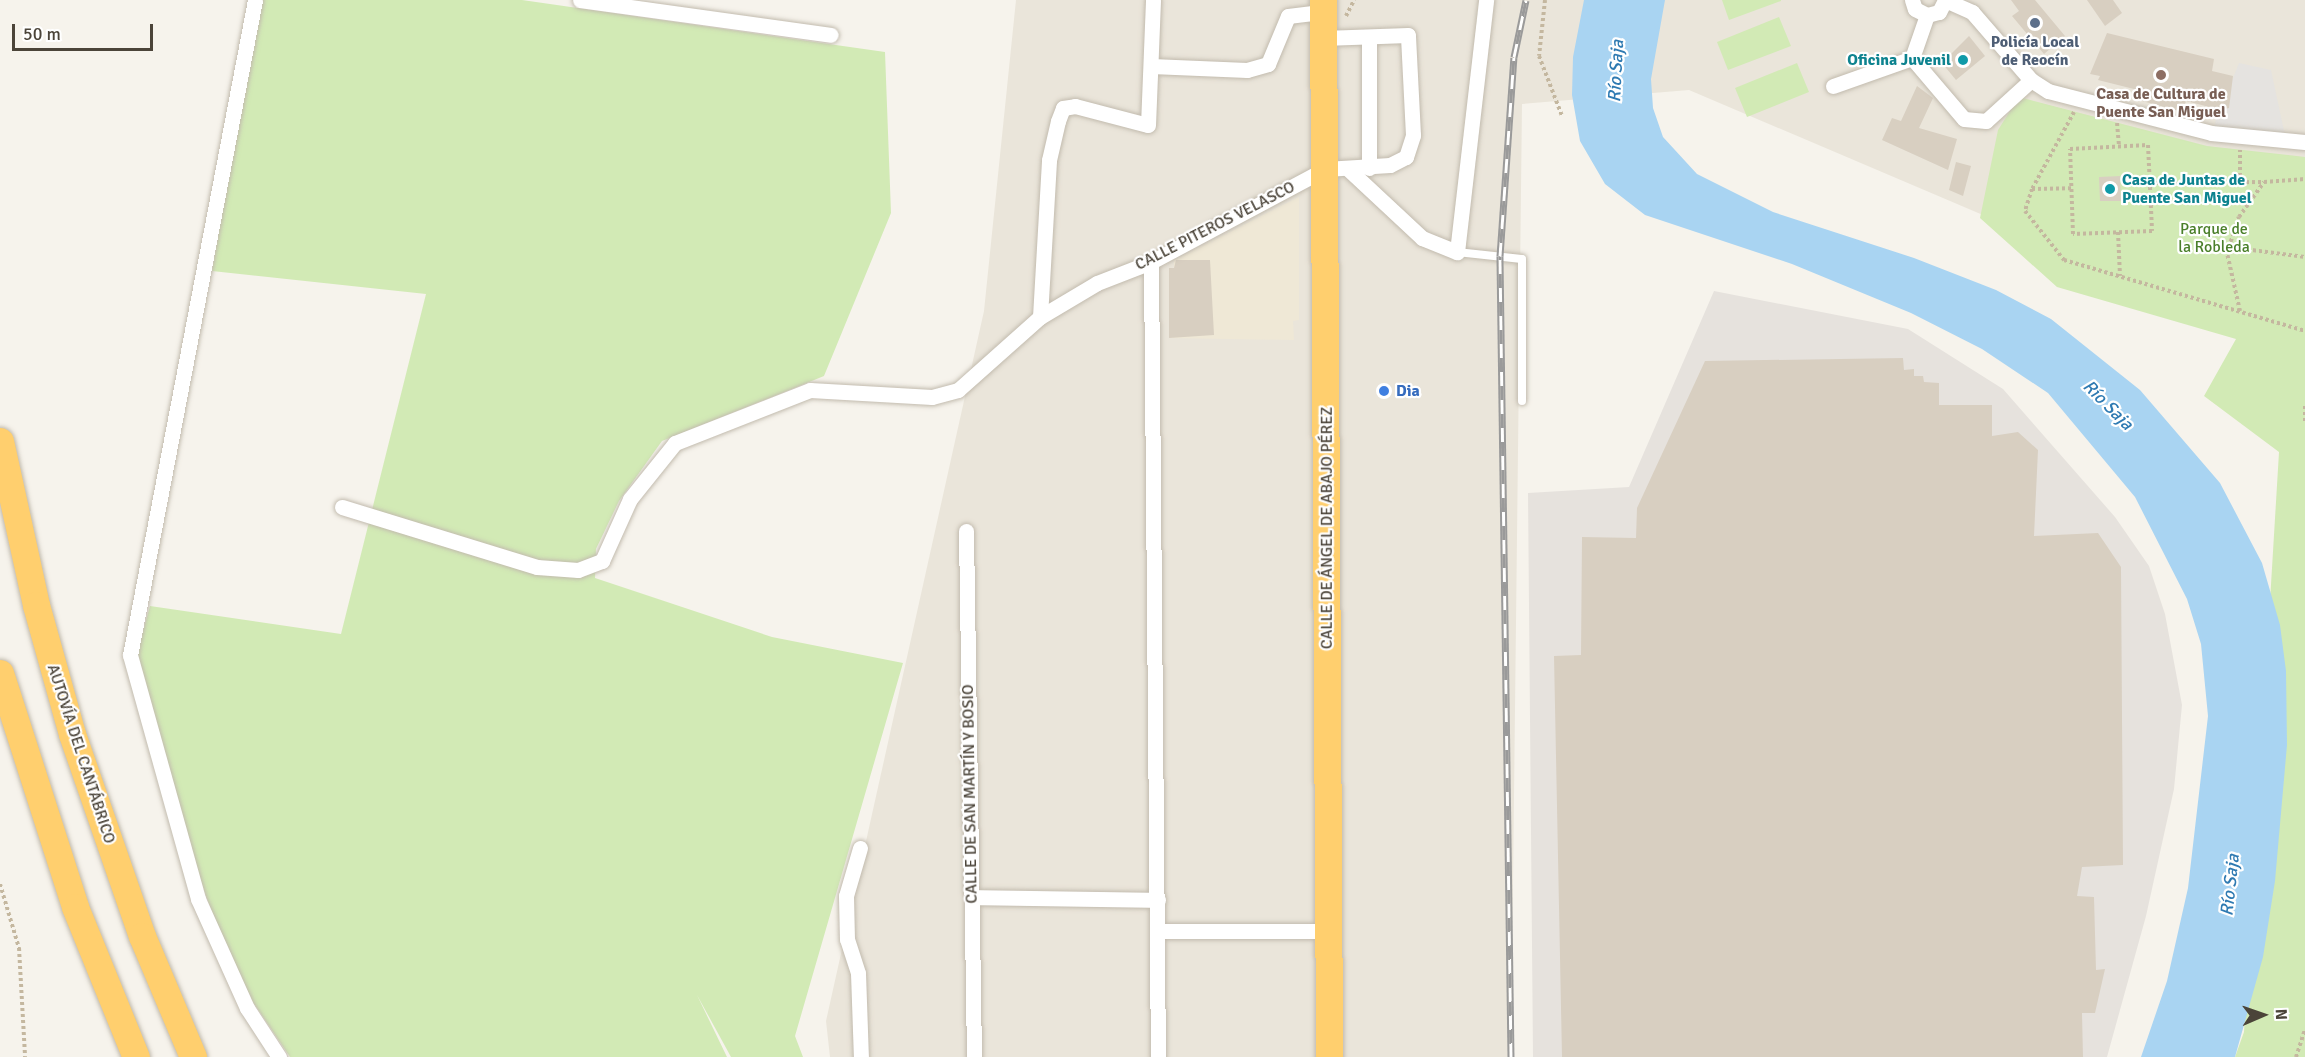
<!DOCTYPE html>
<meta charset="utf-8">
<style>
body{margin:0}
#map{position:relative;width:2305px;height:1057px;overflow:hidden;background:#f6f3ec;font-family:Signika,sans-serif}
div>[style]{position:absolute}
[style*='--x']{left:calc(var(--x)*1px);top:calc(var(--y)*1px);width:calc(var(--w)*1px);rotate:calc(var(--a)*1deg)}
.residential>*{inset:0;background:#eae5da}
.industrial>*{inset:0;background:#e6e2dd}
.education>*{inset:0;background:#efe8d6}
.green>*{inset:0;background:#d2eab5}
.parking>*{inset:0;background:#e5e3e0}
.water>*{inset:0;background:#a9d4f2}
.building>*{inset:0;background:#d8cfc1}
.path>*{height:4px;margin-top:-2px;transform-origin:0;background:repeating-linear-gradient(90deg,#c4b79f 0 3px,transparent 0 6px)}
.roads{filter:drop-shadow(0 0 2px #c2bbae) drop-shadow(0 0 2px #c2bbae)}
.lane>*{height:8px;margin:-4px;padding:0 4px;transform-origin:4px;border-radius:4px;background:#fff}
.street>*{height:15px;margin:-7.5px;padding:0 7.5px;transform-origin:7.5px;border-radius:7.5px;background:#fff}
.highway>*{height:27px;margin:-13.5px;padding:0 13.5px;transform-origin:13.5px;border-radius:13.5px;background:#ffcf6e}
.rail>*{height:7px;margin-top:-3.5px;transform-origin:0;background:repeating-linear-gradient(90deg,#fff 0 14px,#9a9a9a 0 28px);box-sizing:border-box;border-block:2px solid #9a9a9a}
.dots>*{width:16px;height:16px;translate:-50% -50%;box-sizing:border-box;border:3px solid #fff;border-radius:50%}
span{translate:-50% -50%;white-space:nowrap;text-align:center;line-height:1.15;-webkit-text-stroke:4.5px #fff;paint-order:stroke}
.service-label{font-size:16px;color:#4e5e75;font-weight:700}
.culture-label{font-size:16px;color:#0d838f;font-weight:700}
.right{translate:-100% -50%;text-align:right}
.left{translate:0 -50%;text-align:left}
.education-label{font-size:16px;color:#785e54;font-weight:700}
.street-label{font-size:16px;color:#4b4439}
.park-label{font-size:16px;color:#4a7f2a}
.shop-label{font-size:16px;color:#366cbe;font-weight:700}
.water-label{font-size:18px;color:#2e7ab2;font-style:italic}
.north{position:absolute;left:2233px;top:985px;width:60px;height:60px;-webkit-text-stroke:4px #fff;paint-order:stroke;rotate:88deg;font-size:16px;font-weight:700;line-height:24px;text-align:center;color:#4b4439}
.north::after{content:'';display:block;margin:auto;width:21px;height:27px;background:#4b4439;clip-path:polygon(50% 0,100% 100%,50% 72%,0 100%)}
.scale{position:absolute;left:12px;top:24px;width:141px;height:27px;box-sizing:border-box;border:3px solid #4b4439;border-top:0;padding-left:8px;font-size:18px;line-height:21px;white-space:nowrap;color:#4b4439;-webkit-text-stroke:4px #fff;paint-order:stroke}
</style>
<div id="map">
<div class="residential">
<i style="clip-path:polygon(1016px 0,2305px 0,2305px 352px,1689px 90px,1522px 104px,1511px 1057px,830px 1057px,826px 1021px,984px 311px)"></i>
</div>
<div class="industrial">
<i style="clip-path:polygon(1714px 291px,1908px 329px,2003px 389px,2115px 517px,2149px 566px,2165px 614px,2182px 705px,2174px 789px,2146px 916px,2107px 1057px,1533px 1057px,1528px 493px,1629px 487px)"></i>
</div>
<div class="education">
<i style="clip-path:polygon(1299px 197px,1299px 320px,1293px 321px,1294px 340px,1169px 338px,1169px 268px,1174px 268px,1174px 260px)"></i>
</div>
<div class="green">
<i style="clip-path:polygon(258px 0,522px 0,885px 52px,891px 213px,824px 376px,662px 441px,619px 501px,596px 549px,595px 578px,772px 637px,903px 663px,795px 1036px,803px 1057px,731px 1057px,697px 995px,727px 1057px,290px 1057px,253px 1002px,220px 935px,184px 834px,136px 656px,150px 606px,341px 634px,426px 294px,212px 271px)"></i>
<i style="clip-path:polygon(1722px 0,1781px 0,1781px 1px,1729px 20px)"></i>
<i style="clip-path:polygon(1779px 17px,1791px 46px,1728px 70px,1717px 42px)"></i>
<i style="clip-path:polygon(1797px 63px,1809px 92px,1747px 117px,1735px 88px)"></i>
<i style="clip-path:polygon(2019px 97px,2207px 146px,2305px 157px,2305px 1057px,2235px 1057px,2244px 1032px,2279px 452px,2204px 396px,2236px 339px,2057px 287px,1980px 218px,1998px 130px)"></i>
</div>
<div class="parking">
<i style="clip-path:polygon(2239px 63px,2271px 70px,2286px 140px,2211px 133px)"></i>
</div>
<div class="water">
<i style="clip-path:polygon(1584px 0,1665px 0,1651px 79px,1653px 108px,1663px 137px,1697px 174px,1773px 212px,1914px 258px,1996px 290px,2051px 319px,2140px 390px,2220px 483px,2262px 563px,2280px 625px,2286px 671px,2287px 745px,2275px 881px,2263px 957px,2235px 1057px,2141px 1057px,2167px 981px,2188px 888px,2208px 716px,2201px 644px,2187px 599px,2135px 497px,2048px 393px,1982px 349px,1911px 313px,1792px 264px,1645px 215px,1605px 184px,1580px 141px,1572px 95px,1573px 57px)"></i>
</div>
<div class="building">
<i style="clip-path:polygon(2011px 0,2035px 0,2065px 36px,2044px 54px,2012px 16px,2019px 11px)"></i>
<i style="clip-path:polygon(2087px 0,2113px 0,2122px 13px,2105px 26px)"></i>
<i style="clip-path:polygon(2107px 33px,2214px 59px,2212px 71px,2233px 76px,2229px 108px,2221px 110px,2186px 101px,2183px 112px,2131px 98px,2134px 89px,2098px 80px,2100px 76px,2090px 74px)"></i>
<i style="clip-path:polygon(1969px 36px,1985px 56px,1956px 80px,1942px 63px)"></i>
<i style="clip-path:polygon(1917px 86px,1933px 98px,1919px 128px,1957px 139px,1948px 170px,1882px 140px,1892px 118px,1901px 121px)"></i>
<i style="clip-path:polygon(1956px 162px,1971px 166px,1963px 196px,1949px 190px)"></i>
<i style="clip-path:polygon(2120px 176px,2121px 201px,2100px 201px,2099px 177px)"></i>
<i style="clip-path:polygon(1176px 260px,1210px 260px,1214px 335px,1169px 338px,1169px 268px,1174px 268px)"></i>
<i style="clip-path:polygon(1903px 358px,1904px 370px,1914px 369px,1914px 376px,1923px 376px,1924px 382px,1939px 383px,1939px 405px,1992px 405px,1992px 436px,2018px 432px,2038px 450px,2034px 536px,2098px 533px,2121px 567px,2123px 865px,2082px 867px,2077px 896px,2094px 897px,2096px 970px,2105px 969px,2095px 1013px,2082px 1013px,2083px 1057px,1562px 1057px,1554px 656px,1581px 655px,1582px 537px,1636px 538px,1637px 508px,1705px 361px)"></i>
</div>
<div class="path">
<i style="--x:1545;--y:0;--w:56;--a:96.1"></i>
<i style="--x:1539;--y:56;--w:64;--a:69"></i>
<i style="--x:1346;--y:16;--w:18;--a:-63"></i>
<i style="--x:2074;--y:112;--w:88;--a:118.6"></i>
<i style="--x:2032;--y:189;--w:23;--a:108"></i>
<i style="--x:2025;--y:211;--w:63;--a:51.5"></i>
<i style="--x:2064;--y:260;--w:251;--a:16.4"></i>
<i style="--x:2117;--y:123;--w:24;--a:85"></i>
<i style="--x:2148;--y:145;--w:86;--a:87.3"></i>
<i style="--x:2152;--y:231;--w:79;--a:177.8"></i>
<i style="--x:2073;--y:234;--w:85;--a:-92"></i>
<i style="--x:2070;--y:149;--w:78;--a:-2.9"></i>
<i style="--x:2240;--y:182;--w:32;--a:-90"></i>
<i style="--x:2150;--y:183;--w:113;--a:-0.5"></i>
<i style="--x:2032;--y:189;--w:39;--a:-1"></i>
<i style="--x:2118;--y:232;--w:44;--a:87.4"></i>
<i style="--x:2229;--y:247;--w:77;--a:7.5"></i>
<i style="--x:2240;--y:311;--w:59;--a:-102.6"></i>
<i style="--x:2227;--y:253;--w:38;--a:-72"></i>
<i style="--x:2239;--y:217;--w:43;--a:-54.5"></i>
<i style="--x:2264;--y:182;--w:41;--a:-4.2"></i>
<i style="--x:2305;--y:406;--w:15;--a:90"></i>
<i style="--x:0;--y:884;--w:67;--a:73.5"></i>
<i style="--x:19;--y:948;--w:109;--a:86.8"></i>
<i style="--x:2296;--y:1057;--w:28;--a:-72"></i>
</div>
<div class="roads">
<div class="lane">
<i style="--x:1457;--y:252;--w:65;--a:6.1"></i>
<i style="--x:1522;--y:259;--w:142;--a:90"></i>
</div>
<div class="street">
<i style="--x:255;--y:0;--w:667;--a:100.8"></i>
<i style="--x:130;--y:655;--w:253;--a:74.4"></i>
<i style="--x:198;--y:899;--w:120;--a:65.8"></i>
<i style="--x:247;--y:1008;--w:59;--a:56.9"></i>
<i style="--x:580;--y:0;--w:253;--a:7.9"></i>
<i style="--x:1912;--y:0;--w:9;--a:72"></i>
<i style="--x:1915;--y:9;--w:13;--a:27"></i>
<i style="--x:1927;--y:15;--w:12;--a:-14"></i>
<i style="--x:1939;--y:12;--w:13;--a:-63"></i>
<i style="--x:1945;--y:0;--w:30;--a:24"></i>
<i style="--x:1972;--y:12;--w:90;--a:49.1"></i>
<i style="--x:2031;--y:80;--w:20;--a:33"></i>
<i style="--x:2048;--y:91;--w:168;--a:14.4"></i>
<i style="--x:2211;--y:133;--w:94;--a:5.5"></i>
<i style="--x:1927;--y:15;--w:46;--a:109.2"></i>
<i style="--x:1912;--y:58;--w:80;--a:49.6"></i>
<i style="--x:1964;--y:119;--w:22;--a:5"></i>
<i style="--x:1986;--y:121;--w:61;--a:-42.3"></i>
<i style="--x:1369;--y:37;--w:131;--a:90"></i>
<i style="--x:1151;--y:66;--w:96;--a:2.4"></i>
<i style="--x:1247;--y:70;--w:22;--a:-16"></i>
<i style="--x:1268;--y:64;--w:52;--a:-67.4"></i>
<i style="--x:1288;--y:16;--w:35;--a:-7"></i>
<i style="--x:1833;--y:86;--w:84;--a:-19.5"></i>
<i style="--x:1347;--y:168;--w:103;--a:43"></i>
<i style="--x:1422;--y:238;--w:38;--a:22"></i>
<i style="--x:1457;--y:252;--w:254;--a:-83.4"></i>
<i style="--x:1151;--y:262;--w:795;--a:89.5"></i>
<i style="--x:1040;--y:317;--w:157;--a:-86.7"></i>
<i style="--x:1049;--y:160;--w:40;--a:-77"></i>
<i style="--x:1058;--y:121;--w:14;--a:-69"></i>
<i style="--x:1063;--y:108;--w:12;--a:-9"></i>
<i style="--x:1075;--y:106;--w:75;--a:14.6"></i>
<i style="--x:1148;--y:125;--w:125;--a:-87.7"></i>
<i style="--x:342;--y:507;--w:204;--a:17.1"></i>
<i style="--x:537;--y:567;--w:41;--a:4.2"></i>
<i style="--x:578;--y:570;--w:26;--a:-21"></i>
<i style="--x:602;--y:561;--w:68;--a:-65.7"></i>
<i style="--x:630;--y:499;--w:72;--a:-51.2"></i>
<i style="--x:675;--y:443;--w:145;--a:-21.4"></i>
<i style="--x:810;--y:390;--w:122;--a:3.3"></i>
<i style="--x:932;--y:397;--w:27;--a:-15"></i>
<i style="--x:958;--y:390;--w:110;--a:-41.7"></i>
<i style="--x:1040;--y:317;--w:66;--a:-30.8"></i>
<i style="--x:1097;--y:283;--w:58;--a:-21.3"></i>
<i style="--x:1151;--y:262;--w:197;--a:-28.1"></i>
<i style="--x:1325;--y:169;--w:65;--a:-3.5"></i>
<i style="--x:1390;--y:165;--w:18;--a:-27"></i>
<i style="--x:1406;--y:157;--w:23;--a:-72"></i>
<i style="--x:1413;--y:135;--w:100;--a:-92.9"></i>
<i style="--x:1408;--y:35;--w:85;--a:178"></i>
<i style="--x:966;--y:531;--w:526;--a:89.13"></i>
<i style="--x:860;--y:848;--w:50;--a:106.3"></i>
<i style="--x:846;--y:896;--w:43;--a:88.7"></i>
<i style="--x:847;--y:939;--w:36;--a:72"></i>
<i style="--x:858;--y:973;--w:84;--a:88"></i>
<i style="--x:972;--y:897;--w:186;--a:0.9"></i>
<i style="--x:1158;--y:931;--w:170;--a:0"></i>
</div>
<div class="highway">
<i style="--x:1323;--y:0;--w:1057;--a:89.67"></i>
<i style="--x:0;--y:441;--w:168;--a:77.6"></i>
<i style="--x:36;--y:605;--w:134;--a:74.4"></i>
<i style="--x:72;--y:734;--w:214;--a:70.9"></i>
<i style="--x:142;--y:936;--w:131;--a:67.1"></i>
<i style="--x:0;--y:673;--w:246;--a:72.2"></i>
<i style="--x:75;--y:907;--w:162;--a:67.9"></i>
</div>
</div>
<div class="rail">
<i style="--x:1511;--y:1057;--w:801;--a:-90.79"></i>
<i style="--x:1500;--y:256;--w:199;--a:-86"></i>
<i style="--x:1514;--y:57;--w:58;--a:-78.1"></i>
</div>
<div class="dots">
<i style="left:2035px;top:23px;background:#5c6f8a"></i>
<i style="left:1963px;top:60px;background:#0f9aa8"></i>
<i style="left:2161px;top:75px;background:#8d6e63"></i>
<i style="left:2110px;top:189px;background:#0f9aa8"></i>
<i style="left:1384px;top:391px;background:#3f7fe0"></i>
</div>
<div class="service-label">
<span style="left:2035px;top:51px">Policía Local<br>de Reocín</span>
</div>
<div class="culture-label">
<span class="right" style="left:1951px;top:60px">Oficina Juvenil</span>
<span class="left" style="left:2122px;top:189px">Casa de Juntas de<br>Puente San Miguel</span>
</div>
<div class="education-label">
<span style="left:2161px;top:103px">Casa de Cultura de<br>Puente San Miguel</span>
</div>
<div class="street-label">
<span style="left:1215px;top:226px;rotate:-27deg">CALLE PITEROS VELASCO</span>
<span style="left:1327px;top:528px;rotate:-90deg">CALLE DE ÁNGEL DE ABAJO PÉREZ</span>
<span style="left:81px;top:754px;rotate:72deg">AUTOVÍA DEL CANTÁBRICO</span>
<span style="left:970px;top:794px;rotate:-91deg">CALLE DE SAN MARTÍN Y BOSIO</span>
</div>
<div class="park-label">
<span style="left:2214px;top:238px">Parque de<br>la Robleda</span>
</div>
<div class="shop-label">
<span class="left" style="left:1396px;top:391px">Dia</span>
</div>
<div class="water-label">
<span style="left:1616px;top:71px;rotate:-87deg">Río Saja</span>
<span style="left:2108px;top:405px;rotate:45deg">Río Saja</span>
<span style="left:2230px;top:885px;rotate:-84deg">Río Saja</span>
</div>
<div class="north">N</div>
<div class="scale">50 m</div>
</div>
